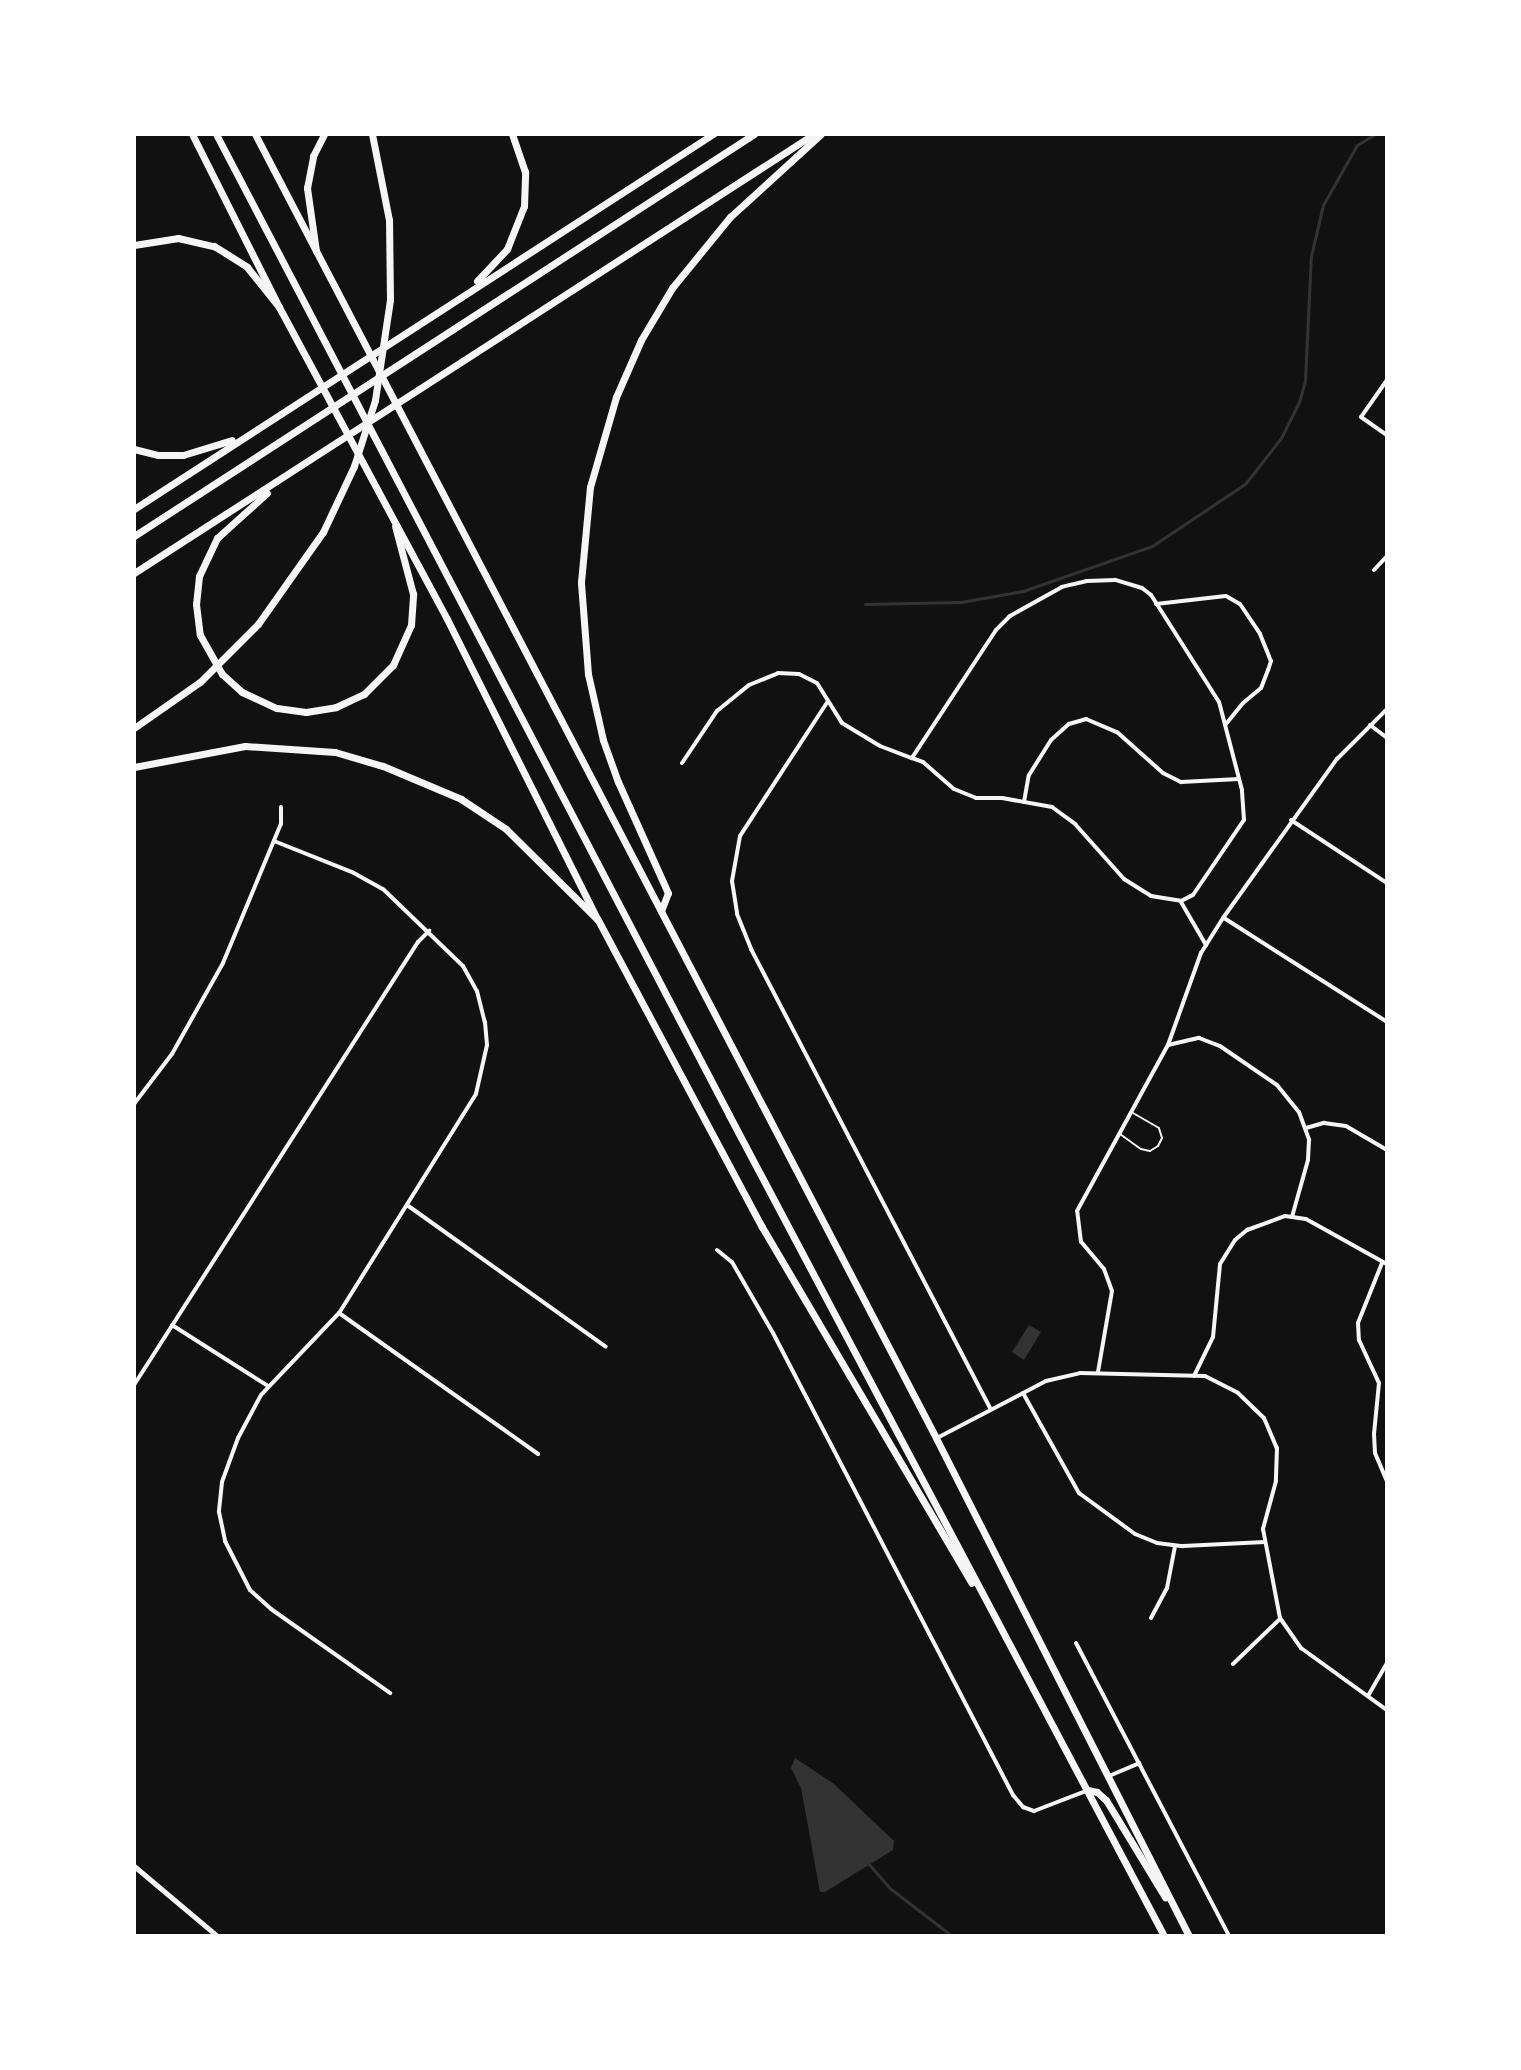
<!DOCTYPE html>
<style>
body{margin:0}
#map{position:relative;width:1521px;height:2070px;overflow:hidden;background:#111;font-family:Figtree,sans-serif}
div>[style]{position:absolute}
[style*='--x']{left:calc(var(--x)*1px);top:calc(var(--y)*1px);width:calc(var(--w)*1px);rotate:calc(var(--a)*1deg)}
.water>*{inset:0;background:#333}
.stream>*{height:3px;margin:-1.5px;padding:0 1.5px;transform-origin:1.5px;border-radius:1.5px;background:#333}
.service>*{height:2px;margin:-1px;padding:0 1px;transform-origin:1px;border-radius:1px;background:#f5f5f5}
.minor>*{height:4px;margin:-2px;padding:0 2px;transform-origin:2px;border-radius:2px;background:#f5f5f5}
.tertiary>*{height:5px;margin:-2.5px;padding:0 2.5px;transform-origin:2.5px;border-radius:2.5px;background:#f5f5f5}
.trunk>*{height:7px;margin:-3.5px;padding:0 3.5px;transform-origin:3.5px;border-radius:3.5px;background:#f5f5f5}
.motorway>*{height:7px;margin:-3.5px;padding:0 3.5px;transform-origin:3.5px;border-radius:3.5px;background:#f5f5f5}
span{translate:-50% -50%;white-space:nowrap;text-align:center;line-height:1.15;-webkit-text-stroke:6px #fff;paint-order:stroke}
.frame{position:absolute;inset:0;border:136px solid #fff;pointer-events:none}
</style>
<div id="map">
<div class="water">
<i style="clip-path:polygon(1029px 1325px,1041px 1332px,1024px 1360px,1012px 1352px)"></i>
<i style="clip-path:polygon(795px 1758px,834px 1784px,894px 1841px,893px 1850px,825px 1892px,820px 1892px,801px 1788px,791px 1768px)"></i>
</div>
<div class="stream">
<i style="--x:865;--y:604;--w:96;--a:-1.2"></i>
<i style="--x:961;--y:602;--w:63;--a:-10.1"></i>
<i style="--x:1023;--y:591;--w:137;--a:-19.2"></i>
<i style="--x:1152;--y:546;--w:112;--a:-33.7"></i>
<i style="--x:1245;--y:484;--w:58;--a:-52"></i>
<i style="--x:1281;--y:438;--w:40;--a:-63.4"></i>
<i style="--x:1299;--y:402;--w:22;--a:-74"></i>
<i style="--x:1305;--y:381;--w:125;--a:-87.3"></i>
<i style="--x:1311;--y:256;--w:52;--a:-76.8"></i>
<i style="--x:1323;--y:205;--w:69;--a:-60.5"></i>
<i style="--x:1357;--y:145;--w:21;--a:-31"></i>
<i style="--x:868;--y:1863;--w:35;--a:49"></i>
<i style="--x:891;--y:1889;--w:77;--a:37.6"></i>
</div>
<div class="service">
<i style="--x:1120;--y:1134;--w:26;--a:36"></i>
<i style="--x:1141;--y:1149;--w:9;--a:13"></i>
<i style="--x:1150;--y:1151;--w:9;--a:-32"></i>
<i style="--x:1158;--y:1146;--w:9;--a:-63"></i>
<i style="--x:1162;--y:1138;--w:10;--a:-107"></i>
<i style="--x:1159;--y:1128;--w:30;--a:-150"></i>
</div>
<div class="minor">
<i style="--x:1387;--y:380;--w:45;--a:125.1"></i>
<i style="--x:1361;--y:417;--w:32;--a:35"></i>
<i style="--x:1374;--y:570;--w:19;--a:-47"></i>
<i style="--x:1156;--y:604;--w:70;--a:-6.5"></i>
<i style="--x:1226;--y:596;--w:16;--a:30"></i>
<i style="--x:1240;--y:604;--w:36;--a:56"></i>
<i style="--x:1260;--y:634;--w:29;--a:68"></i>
<i style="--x:1271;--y:661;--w:9;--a:108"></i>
<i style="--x:1268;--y:670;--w:19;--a:111"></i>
<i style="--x:1261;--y:688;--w:23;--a:140"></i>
<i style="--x:1243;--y:703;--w:28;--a:129"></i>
<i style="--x:828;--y:701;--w:161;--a:123.1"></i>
<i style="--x:740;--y:836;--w:46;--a:100.1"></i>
<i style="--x:732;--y:881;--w:33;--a:81"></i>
<i style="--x:737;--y:914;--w:38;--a:68"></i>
<i style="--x:751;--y:949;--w:517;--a:62.49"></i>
<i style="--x:1370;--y:725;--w:21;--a:37"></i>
<i style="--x:682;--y:763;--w:63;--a:-56.1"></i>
<i style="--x:717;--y:711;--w:41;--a:-39.1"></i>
<i style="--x:749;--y:685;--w:31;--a:-22"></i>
<i style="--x:778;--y:673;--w:21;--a:3"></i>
<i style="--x:799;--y:674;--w:20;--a:27"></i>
<i style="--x:817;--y:683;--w:47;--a:58"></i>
<i style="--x:842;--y:723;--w:44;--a:31.2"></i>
<i style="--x:880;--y:746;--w:34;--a:21"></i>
<i style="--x:912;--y:758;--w:12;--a:20"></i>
<i style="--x:923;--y:762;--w:41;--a:41.1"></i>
<i style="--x:954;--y:789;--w:24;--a:22"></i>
<i style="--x:976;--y:798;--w:26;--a:0"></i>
<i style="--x:1002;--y:798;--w:51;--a:10.2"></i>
<i style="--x:1052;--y:807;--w:29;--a:36"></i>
<i style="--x:1075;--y:824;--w:74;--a:48.3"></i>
<i style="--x:1124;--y:879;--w:32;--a:32"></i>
<i style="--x:1151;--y:896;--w:30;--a:9"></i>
<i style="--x:1181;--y:901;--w:13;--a:-27"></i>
<i style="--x:1193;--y:895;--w:91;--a:-55.8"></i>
<i style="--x:1244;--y:820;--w:30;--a:-94"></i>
<i style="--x:1242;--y:790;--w:91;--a:-104.6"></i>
<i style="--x:1219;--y:702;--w:127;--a:-122.4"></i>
<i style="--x:1151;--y:595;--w:11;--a:-142"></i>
<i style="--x:1142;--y:588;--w:28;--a:-163"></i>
<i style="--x:1115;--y:580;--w:28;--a:178"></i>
<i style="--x:1087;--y:581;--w:26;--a:167"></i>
<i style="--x:1062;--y:587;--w:60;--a:150.9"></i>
<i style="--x:1010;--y:616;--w:20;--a:135"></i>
<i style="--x:996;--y:630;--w:153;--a:123.3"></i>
<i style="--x:1024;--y:802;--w:27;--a:-80"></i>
<i style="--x:1029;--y:775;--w:41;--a:-57.8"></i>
<i style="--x:1051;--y:740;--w:24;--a:-42"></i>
<i style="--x:1069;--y:724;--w:18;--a:-16"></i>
<i style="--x:1086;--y:719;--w:34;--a:23"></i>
<i style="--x:1117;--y:732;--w:62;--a:41.7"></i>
<i style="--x:1163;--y:773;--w:20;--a:27"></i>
<i style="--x:1181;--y:782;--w:58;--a:-3"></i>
<i style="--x:1291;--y:820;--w:115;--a:33.3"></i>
<i style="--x:274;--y:841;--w:84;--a:21.7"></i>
<i style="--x:352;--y:872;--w:35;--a:29"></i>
<i style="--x:383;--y:889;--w:111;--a:43.9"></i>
<i style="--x:463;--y:966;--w:29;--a:61"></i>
<i style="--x:477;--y:991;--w:32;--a:76"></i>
<i style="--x:485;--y:1022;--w:23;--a:85"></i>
<i style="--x:487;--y:1045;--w:50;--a:102.7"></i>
<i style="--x:476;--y:1094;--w:258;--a:122"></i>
<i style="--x:339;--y:1313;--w:113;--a:133.6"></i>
<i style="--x:261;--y:1395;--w:49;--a:118.1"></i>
<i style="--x:238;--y:1438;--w:47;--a:110"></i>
<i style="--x:222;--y:1482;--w:30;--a:96"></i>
<i style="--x:219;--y:1512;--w:30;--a:78"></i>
<i style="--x:225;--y:1541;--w:55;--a:63"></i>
<i style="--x:250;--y:1590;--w:28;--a:42"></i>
<i style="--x:271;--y:1609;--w:146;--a:35.2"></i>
<i style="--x:1181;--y:902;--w:50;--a:59.8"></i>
<i style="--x:1224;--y:918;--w:193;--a:32.5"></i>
<i style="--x:1168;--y:1045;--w:98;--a:-70.3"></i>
<i style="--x:1201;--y:953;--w:41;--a:-57.8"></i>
<i style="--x:1223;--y:918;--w:196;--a:-54.4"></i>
<i style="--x:1337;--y:759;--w:71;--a:-45"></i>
<i style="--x:134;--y:1104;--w:63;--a:-52.8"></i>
<i style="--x:172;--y:1054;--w:104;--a:-60.7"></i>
<i style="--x:223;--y:963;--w:151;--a:-67.4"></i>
<i style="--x:281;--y:824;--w:17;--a:-90"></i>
<i style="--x:1306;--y:1128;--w:19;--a:-16"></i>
<i style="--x:1324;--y:1123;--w:22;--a:8"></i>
<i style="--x:1346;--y:1126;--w:48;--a:30.3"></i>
<i style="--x:407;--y:1205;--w:244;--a:35.5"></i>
<i style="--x:717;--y:1250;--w:19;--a:39"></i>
<i style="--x:732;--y:1262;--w:82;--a:60"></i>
<i style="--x:773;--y:1333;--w:521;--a:62.55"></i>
<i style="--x:1013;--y:1795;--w:16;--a:50"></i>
<i style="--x:1023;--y:1807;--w:12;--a:20"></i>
<i style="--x:1034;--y:1811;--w:56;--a:-21"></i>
<i style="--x:1382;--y:1263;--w:65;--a:111.8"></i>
<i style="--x:1358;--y:1323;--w:17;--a:87"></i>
<i style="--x:1359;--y:1340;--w:47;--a:65.1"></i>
<i style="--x:1379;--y:1383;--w:51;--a:95.6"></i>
<i style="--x:1374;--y:1434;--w:19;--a:87"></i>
<i style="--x:1375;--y:1453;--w:30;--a:67"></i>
<i style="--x:339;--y:1313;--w:244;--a:35.3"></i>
<i style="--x:172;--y:1325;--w:114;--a:32.4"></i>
<i style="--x:1098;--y:1372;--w:82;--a:-80.2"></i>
<i style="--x:1112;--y:1291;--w:23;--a:-110"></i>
<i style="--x:1104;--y:1269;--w:35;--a:-130"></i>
<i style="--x:1081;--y:1242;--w:31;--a:-97"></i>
<i style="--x:1077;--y:1211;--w:189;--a:-61.3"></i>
<i style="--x:1168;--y:1045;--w:32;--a:-13"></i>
<i style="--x:1199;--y:1038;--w:22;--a:21"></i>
<i style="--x:1220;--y:1046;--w:69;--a:34.4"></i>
<i style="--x:1277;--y:1085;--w:35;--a:51"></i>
<i style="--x:1299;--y:1112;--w:30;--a:70"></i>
<i style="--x:1309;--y:1140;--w:20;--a:93"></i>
<i style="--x:1308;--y:1160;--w:59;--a:105.7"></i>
<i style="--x:1194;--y:1376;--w:43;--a:-64"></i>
<i style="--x:1213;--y:1337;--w:73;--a:-84.5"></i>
<i style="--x:1220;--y:1264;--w:28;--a:-58"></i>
<i style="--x:1235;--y:1240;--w:16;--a:-40"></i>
<i style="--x:1247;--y:1230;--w:40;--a:-20.2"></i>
<i style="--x:1285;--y:1216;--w:21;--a:8"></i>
<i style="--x:1306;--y:1219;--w:93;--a:29.1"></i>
<i style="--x:134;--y:1385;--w:526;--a:-57.34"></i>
<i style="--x:418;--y:942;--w:16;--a:-45"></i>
<i style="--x:1023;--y:1393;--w:115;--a:60.8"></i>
<i style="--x:1079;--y:1493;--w:69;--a:36.2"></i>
<i style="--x:1135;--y:1534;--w:24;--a:22"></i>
<i style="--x:1157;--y:1543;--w:26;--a:7"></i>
<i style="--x:1183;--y:1546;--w:82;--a:-2.8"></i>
<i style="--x:937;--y:1438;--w:123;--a:-27.6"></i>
<i style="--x:1046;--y:1381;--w:35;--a:-13"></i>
<i style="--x:1080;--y:1373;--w:125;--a:1.4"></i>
<i style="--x:1205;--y:1376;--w:37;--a:27"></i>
<i style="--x:1238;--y:1393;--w:36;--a:44"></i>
<i style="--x:1264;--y:1418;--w:33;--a:67"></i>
<i style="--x:1277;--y:1448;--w:33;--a:92"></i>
<i style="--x:1276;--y:1481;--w:50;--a:105.2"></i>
<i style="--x:1263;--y:1529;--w:91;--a:79.2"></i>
<i style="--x:1280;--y:1618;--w:37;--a:55"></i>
<i style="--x:1301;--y:1648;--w:106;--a:35.8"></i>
<i style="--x:1151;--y:1618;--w:34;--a:-62"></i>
<i style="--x:1167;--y:1588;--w:43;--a:-79.2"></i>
<i style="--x:1076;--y:1643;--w:331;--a:62.4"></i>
<i style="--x:1233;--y:1664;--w:65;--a:-43.8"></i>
<i style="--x:1368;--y:1696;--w:38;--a:-60"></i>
<i style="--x:1109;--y:1776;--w:33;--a:-23"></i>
</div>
<div class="tertiary">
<i style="--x:134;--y:1866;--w:109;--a:40.1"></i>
</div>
<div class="trunk">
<i style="--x:192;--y:134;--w:194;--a:63.3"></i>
<i style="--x:279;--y:307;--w:354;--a:61.7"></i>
<i style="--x:447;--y:619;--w:337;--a:63.4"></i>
<i style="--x:598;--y:920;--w:348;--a:61.9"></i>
<i style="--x:762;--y:1227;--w:413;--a:59.5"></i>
<i style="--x:216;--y:134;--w:1107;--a:62.39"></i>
<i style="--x:729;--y:1115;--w:929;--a:62.08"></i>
<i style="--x:255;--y:134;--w:1471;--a:62.42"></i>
<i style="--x:936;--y:1438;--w:559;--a:63.07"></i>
<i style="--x:1088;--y:1790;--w:9;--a:13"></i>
<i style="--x:1097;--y:1792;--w:12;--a:42"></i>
<i style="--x:1106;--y:1800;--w:114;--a:58.7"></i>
</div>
<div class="motorway">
<i style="--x:134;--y:245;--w:45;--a:-9"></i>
<i style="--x:178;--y:238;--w:37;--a:13"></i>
<i style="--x:214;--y:246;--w:39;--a:32"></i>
<i style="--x:247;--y:267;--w:51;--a:51.3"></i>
<i style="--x:316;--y:251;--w:64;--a:-98.1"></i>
<i style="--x:307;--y:188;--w:33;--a:-79"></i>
<i style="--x:313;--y:156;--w:25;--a:-63"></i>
<i style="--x:477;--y:281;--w:44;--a:-46.8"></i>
<i style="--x:507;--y:249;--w:46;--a:-68.4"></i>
<i style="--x:524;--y:206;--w:34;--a:-88"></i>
<i style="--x:525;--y:172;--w:40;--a:-108.9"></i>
<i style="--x:134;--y:449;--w:25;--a:14"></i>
<i style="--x:158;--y:455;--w:25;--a:0"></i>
<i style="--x:183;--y:455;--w:51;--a:-17"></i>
<i style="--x:267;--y:493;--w:67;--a:138"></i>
<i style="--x:217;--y:538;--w:42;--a:115.3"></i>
<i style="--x:199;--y:576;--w:28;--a:96"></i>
<i style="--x:196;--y:604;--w:31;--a:83"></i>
<i style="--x:200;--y:635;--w:45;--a:60.6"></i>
<i style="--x:222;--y:674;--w:27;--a:42"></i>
<i style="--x:242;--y:692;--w:38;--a:25"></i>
<i style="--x:277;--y:708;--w:29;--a:8"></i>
<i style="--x:306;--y:712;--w:30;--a:-9"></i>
<i style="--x:336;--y:707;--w:31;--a:-25"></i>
<i style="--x:364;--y:694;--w:41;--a:-45"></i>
<i style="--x:393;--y:665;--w:44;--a:-65.8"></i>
<i style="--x:411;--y:625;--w:31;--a:-86"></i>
<i style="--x:413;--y:594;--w:70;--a:-104.8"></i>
<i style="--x:134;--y:509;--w:690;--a:-32.93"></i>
<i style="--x:134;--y:536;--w:739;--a:-32.96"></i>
<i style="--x:134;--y:573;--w:809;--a:-32.85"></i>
<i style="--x:134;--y:728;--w:80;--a:-34.9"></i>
<i style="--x:200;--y:682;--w:82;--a:-45"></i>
<i style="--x:258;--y:624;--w:113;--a:-54.8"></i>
<i style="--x:323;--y:532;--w:73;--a:-64.8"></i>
<i style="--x:354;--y:466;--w:69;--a:-72.3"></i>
<i style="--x:375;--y:400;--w:101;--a:-81.5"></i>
<i style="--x:390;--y:300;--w:80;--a:-90.7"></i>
<i style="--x:389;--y:220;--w:88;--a:-101.2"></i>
<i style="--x:134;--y:767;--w:113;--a:-10.7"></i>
<i style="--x:245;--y:746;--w:90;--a:3.8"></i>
<i style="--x:335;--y:752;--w:50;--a:16.3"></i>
<i style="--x:383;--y:766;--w:85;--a:22.9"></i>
<i style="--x:461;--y:799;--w:54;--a:33.7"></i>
<i style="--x:506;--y:829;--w:129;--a:44.7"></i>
<i style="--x:661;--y:911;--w:19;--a:-69"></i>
<i style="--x:668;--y:893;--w:122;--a:-114.2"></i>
<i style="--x:618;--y:782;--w:45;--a:-109.7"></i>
<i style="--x:603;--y:740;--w:68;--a:-102.8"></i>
<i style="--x:588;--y:674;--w:92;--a:-94.4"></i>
<i style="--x:581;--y:582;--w:95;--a:-84.6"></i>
<i style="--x:590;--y:487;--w:94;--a:-73.9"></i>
<i style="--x:616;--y:397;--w:62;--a:-66.3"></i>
<i style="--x:641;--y:340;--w:61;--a:-59.2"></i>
<i style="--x:672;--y:288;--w:92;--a:-50.8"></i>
<i style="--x:730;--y:217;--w:123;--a:-42.4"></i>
</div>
<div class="frame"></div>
</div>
